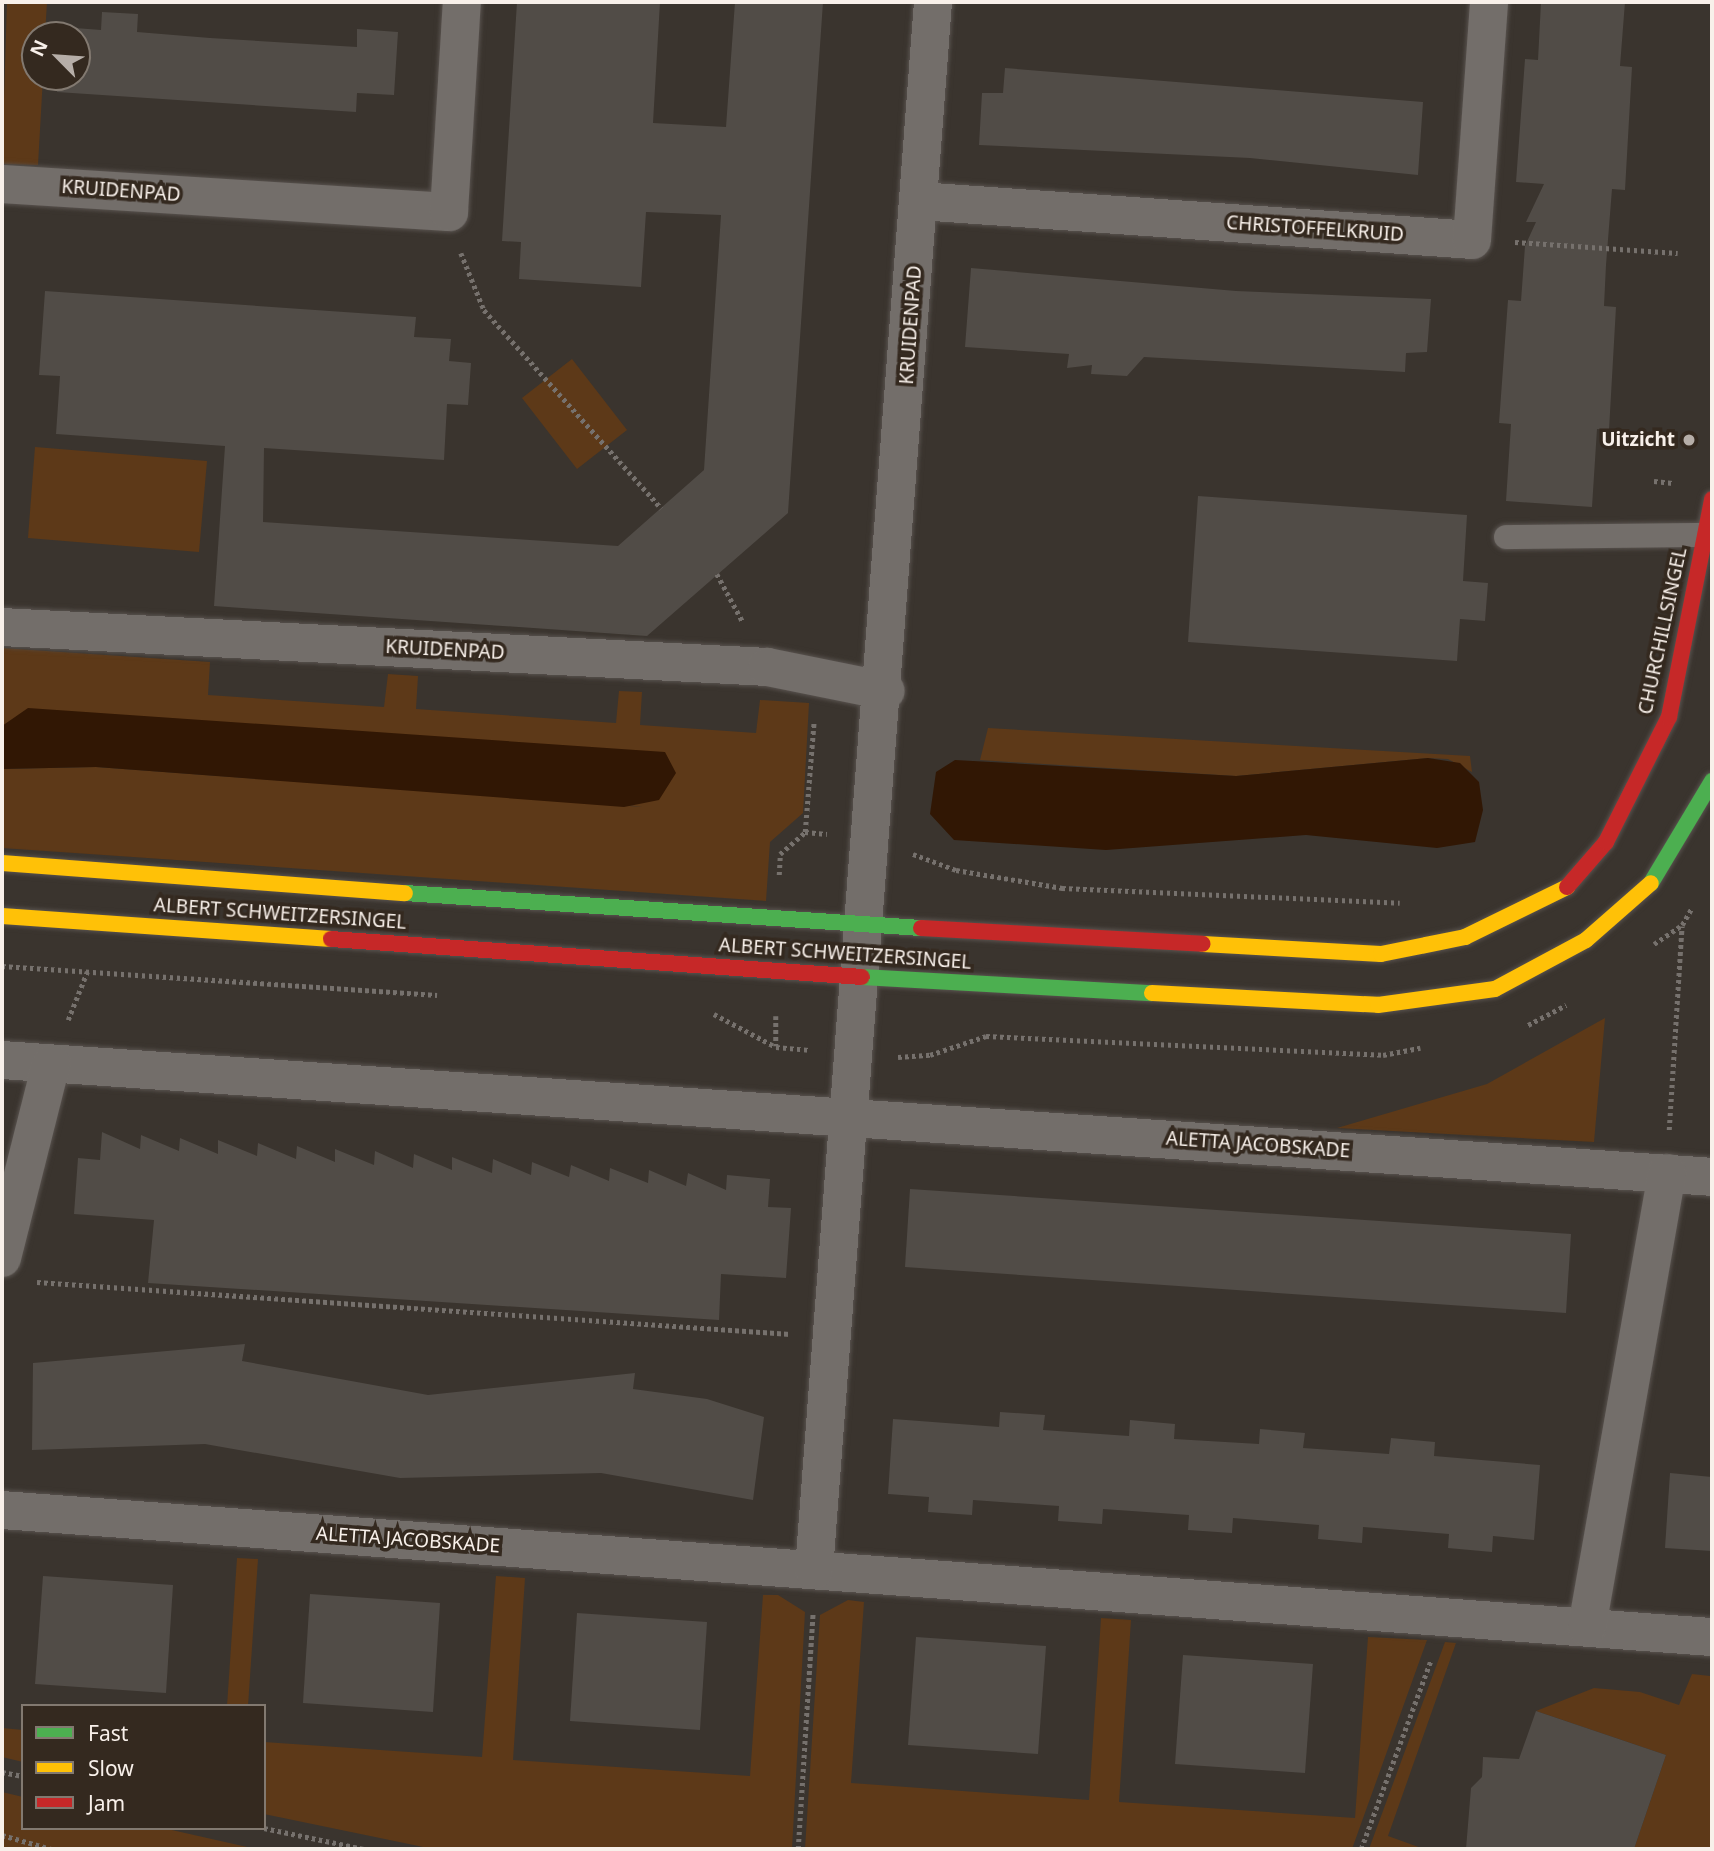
<!DOCTYPE html>
<style>
body{margin:0}
#map{position:relative;width:1714px;height:1851px;overflow:hidden;background:#3a342e;font-family:"Noto Sans",sans-serif}
div>[style]{position:absolute}
[style*='--x']{left:calc(var(--x)*1px);top:calc(var(--y)*1px);width:calc(var(--w)*1px);rotate:calc(var(--a)*1deg)}
.green>*{inset:0;background:#5d3918}
.water>*{inset:0;background:#311704}
.building>*{inset:0;background:#514c47}
.path>*{height:4.5px;margin-top:-2.25px;transform-origin:0;background:repeating-linear-gradient(90deg,#76716d 0 3.5px,transparent 0 7px)}
.roads{filter:drop-shadow(0 0 2px #58524e) drop-shadow(0 0 2px #58524e)}
.lane>*{height:24px;margin:-12px;padding:0 12px;transform-origin:12px;border-radius:12px;background:#736e6a}
.street>*{height:38px;margin:-19px;padding:0 19px;transform-origin:19px;border-radius:19px;background:#736e6a}
.fast>*{height:16px;margin:-8px;padding:0 8px;transform-origin:8px;border-radius:8px;background:#4caf50}
.slow>*{height:16px;margin:-8px;padding:0 8px;transform-origin:8px;border-radius:8px;background:#ffc107}
.jam>*{height:16px;margin:-8px;padding:0 8px;transform-origin:8px;border-radius:8px;background:#c62828}
.dots>*{width:19px;height:19px;translate:-50% -50%;box-sizing:border-box;border:4px solid #34291f;border-radius:50%}
span{translate:-50% -50%;white-space:nowrap;text-align:center;line-height:1.15;-webkit-text-stroke:7px #34291f;paint-order:stroke}
.street-label{font-size:19px;color:#f8f0ea}
.poi-label{font-size:19px;color:#f8f0ea;font-weight:700}
.right{translate:-100% -50%;text-align:right}
.frame{position:absolute;inset:0;border:4px solid #f8f0ea;pointer-events:none}
.legend{position:absolute;left:21px;top:1704px;width:245px;height:126px;box-sizing:border-box;background:#34291f;border:2px solid #827970;margin:0;padding:9px 12px;list-style:none;font-size:21px;color:#f8f0ea}
.legend li{display:flex;align-items:center;gap:14px;height:35px}
.legend b{width:35px;border:2px solid #827970}
.north{position:absolute;left:21px;top:21px;width:70px;height:70px;box-sizing:border-box;background:#34291f;border:2px solid #827970;border-radius:50%;rotate:295deg;font-size:19px;font-weight:700;line-height:28px;text-align:center;color:#f8f0ea}
.north::after{content:'';display:block;margin:auto;width:24px;height:32px;background:#b6aea8;clip-path:polygon(50% 0,100% 100%,50% 72%,0 100%)}
</style>
<div id="map">
<div class="green">
<i style="clip-path:polygon(7px 2px,47px 2px,45px 35px,35px 35px,35px 77px,43px 77px,38px 165px,2px 164px)"></i>
<i style="clip-path:polygon(572px 359px,627px 430px,577px 469px,522px 398px)"></i>
<i style="clip-path:polygon(35px 447px,207px 461px,199px 552px,28px 538px)"></i>
<i style="clip-path:polygon(2px 648px,210px 662px,208px 695px,384px 707px,388px 674px,418px 676px,416px 709px,616px 723px,619px 691px,642px 692px,640px 725px,756px 733px,760px 700px,809px 703px,803px 813px,770px 842px,766px 901px,2px 848px,2px 769px,96px 767px,643px 807px,2px 726px)"></i>
<i style="clip-path:polygon(988px 728px,1470px 756px,1472px 772px,1448px 759px,1428px 758px,1236px 776px,980px 760px)"></i>
<i style="clip-path:polygon(1605px 1018px,1594px 1142px,1337px 1128px,1487px 1084px)"></i>
<i style="clip-path:polygon(237px 1558px,258px 1559px,248px 1706px,227px 1706px)"></i>
<i style="clip-path:polygon(496px 1576px,525px 1578px,513px 1760px,750px 1776px,763px 1595px,778px 1595px,805px 1612px,792px 1849px,433px 1849px,264px 1814px,264px 1742px,482px 1757px)"></i>
<i style="clip-path:polygon(848px 1600px,864px 1602px,851px 1783px,1089px 1800px,1101px 1618px,1131px 1620px,1119px 1802px,1355px 1818px,1368px 1637px,1427px 1640px,1352px 1849px,805px 1849px,820px 1615px)"></i>
<i style="clip-path:polygon(1445px 1642px,1456px 1643px,1388px 1836px,1424px 1849px,1369px 1849px)"></i>
<i style="clip-path:polygon(1692px 1674px,1710px 1676px,1712px 1692px,1712px 1849px,1634px 1849px,1666px 1755px,1536px 1711px,1594px 1688px,1640px 1692px,1679px 1705px)"></i>
<i style="clip-path:polygon(2px 1728px,23px 1730px,23px 1762px,2px 1757px)"></i>
<i style="clip-path:polygon(2px 1792px,23px 1797px,23px 1828px,163px 1828px,256px 1849px,2px 1849px)"></i>
</div>
<div class="water">
<i style="clip-path:polygon(28px 708px,665px 752px,676px 773px,659px 800px,624px 807px,96px 767px,2px 769px,2px 726px)"></i>
<i style="clip-path:polygon(1428px 758px,1460px 763px,1479px 782px,1483px 810px,1475px 842px,1437px 848px,1306px 835px,1106px 850px,954px 840px,930px 814px,936px 772px,955px 760px,1236px 776px)"></i>
</div>
<div class="building">
<i style="clip-path:polygon(517px 2px,660px 2px,653px 123px,726px 127px,735px 2px,823px 2px,788px 513px,647px 636px,214px 606px,225px 446px,56px 434px,60px 376px,39px 375px,45px 291px,416px 317px,414px 337px,451px 339px,449px 361px,471px 363px,468px 405px,447px 404px,444px 460px,264px 448px,263px 522px,618px 546px,704px 470px,721px 215px,646px 212px,641px 287px,519px 279px,521px 242px,502px 241px)"></i>
<i style="clip-path:polygon(1541px 2px,1625px 2px,1620px 66px,1632px 67px,1625px 190px,1612px 189px,1606px 265px,1604px 306px,1616px 307px,1609px 430px,1597px 429px,1592px 507px,1506px 501px,1511px 424px,1499px 423px,1508px 300px,1521px 301px,1525px 246px,1536px 222px,1526px 222px,1544px 184px,1516px 182px,1525px 59px,1538px 60px)"></i>
<i style="clip-path:polygon(102px 12px,138px 14px,137px 32px,210px 38px,357px 47px,357px 29px,398px 32px,394px 95px,357px 93px,356px 112px,57px 92px,58px 77px,77px 77px,77px 35px,61px 35px,62px 27px,101px 30px)"></i>
<i style="clip-path:polygon(1005px 68px,1423px 102px,1418px 175px,1250px 158px,979px 145px,982px 93px,1003px 93px)"></i>
<i style="clip-path:polygon(971px 268px,1236px 291px,1431px 299px,1427px 352px,1406px 353px,1405px 372px,1144px 357px,1127px 376px,1091px 374px,1092px 365px,1067px 368px,1069px 354px,965px 347px)"></i>
<i style="clip-path:polygon(1198px 496px,1467px 515px,1463px 581px,1488px 583px,1485px 621px,1460px 619px,1457px 661px,1188px 642px)"></i>
<i style="clip-path:polygon(102px 1132px,140px 1149px,141px 1135px,179px 1151px,180px 1138px,218px 1154px,218px 1140px,257px 1156px,258px 1143px,296px 1159px,297px 1146px,335px 1162px,335px 1149px,374px 1165px,375px 1151px,413px 1168px,414px 1154px,452px 1170px,452px 1157px,492px 1173px,493px 1159px,531px 1175px,532px 1162px,569px 1177px,571px 1165px,609px 1181px,610px 1168px,648px 1183px,649px 1170px,686px 1186px,688px 1173px,726px 1190px,727px 1175px,770px 1179px,768px 1207px,791px 1208px,786px 1278px,721px 1274px,719px 1320px,148px 1283px,154px 1220px,74px 1214px,78px 1158px,100px 1160px)"></i>
<i style="clip-path:polygon(910px 1189px,1571px 1234px,1566px 1313px,905px 1267px)"></i>
<i style="clip-path:polygon(245px 1344px,242px 1361px,428px 1395px,635px 1373px,633px 1389px,707px 1399px,764px 1417px,753px 1500px,601px 1473px,400px 1478px,205px 1444px,32px 1450px,33px 1363px)"></i>
<i style="clip-path:polygon(1000px 1412px,1045px 1415px,1043px 1430px,1129px 1436px,1130px 1420px,1175px 1424px,1174px 1439px,1259px 1444px,1260px 1429px,1305px 1433px,1303px 1448px,1389px 1454px,1391px 1438px,1435px 1442px,1434px 1456px,1540px 1465px,1534px 1540px,1493px 1536px,1492px 1552px,1448px 1548px,1449px 1534px,1363px 1527px,1362px 1543px,1318px 1539px,1319px 1525px,1233px 1518px,1232px 1533px,1188px 1530px,1189px 1515px,1103px 1509px,1102px 1524px,1058px 1521px,1059px 1506px,973px 1500px,972px 1515px,928px 1512px,929px 1497px,888px 1494px,893px 1419px,999px 1427px)"></i>
<i style="clip-path:polygon(1670px 1473px,1712px 1477px,1712px 1551px,1665px 1548px)"></i>
<i style="clip-path:polygon(43px 1576px,173px 1585px,166px 1693px,35px 1684px)"></i>
<i style="clip-path:polygon(310px 1594px,440px 1603px,433px 1712px,303px 1703px)"></i>
<i style="clip-path:polygon(577px 1613px,707px 1622px,700px 1730px,570px 1721px)"></i>
<i style="clip-path:polygon(916px 1637px,1046px 1646px,1038px 1754px,908px 1745px)"></i>
<i style="clip-path:polygon(1183px 1655px,1313px 1664px,1305px 1773px,1175px 1764px)"></i>
<i style="clip-path:polygon(1536px 1711px,1666px 1755px,1634px 1849px,1466px 1849px,1471px 1788px,1482px 1777px,1483px 1757px,1519px 1759px)"></i>
</div>
<div class="path">
<i style="--x:1515;--y:242;--w:163;--a:3.9"></i>
<i style="--x:461;--y:253;--w:61;--a:68"></i>
<i style="--x:484;--y:310;--w:266;--a:48.2"></i>
<i style="--x:1654;--y:481;--w:19;--a:6"></i>
<i style="--x:717;--y:574;--w:55;--a:61.6"></i>
<i style="--x:805;--y:832;--w:111;--a:-85.4"></i>
<i style="--x:913;--y:854;--w:46;--a:20.4"></i>
<i style="--x:956;--y:870;--w:108;--a:9.6"></i>
<i style="--x:1062;--y:888;--w:338;--a:2.5"></i>
<i style="--x:779;--y:875;--w:21;--a:-87"></i>
<i style="--x:780;--y:854;--w:33;--a:-41"></i>
<i style="--x:805;--y:832;--w:22;--a:5"></i>
<i style="--x:1654;--y:944;--w:34;--a:-34"></i>
<i style="--x:1682;--y:925;--w:20;--a:-60"></i>
<i style="--x:2;--y:966;--w:436;--a:3.8"></i>
<i style="--x:714;--y:1014;--w:70;--a:28"></i>
<i style="--x:776;--y:1047;--w:33;--a:5"></i>
<i style="--x:776;--y:1016;--w:30;--a:90"></i>
<i style="--x:68;--y:1020;--w:52;--a:-68.4"></i>
<i style="--x:1528;--y:1025;--w:43;--a:-27.8"></i>
<i style="--x:898;--y:1057;--w:32;--a:-4"></i>
<i style="--x:930;--y:1055;--w:59;--a:-18.7"></i>
<i style="--x:986;--y:1036;--w:397;--a:2.7"></i>
<i style="--x:1383;--y:1055;--w:38;--a:-11"></i>
<i style="--x:1669;--y:1130;--w:204;--a:-86.4"></i>
<i style="--x:37;--y:1282;--w:755;--a:3.95"></i>
<i style="--x:2;--y:1772;--w:21;--a:11"></i>
<i style="--x:264;--y:1828;--w:102;--a:11.9"></i>
<i style="--x:2;--y:1835;--w:51;--a:15.9"></i>
<i style="--x:798;--y:1849;--w:236;--a:-86.4"></i>
<i style="--x:1361;--y:1849;--w:202;--a:-69.7"></i>
</div>
<div class="roads">
<div class="lane">
<i style="--x:1506;--y:537;--w:199;--a:-0.6"></i>
</div>
<div class="street">
<i style="--x:2;--y:184;--w:448;--a:3.6"></i>
<i style="--x:449;--y:212;--w:210;--a:-86.5"></i>
<i style="--x:919;--y:201;--w:554;--a:4.03"></i>
<i style="--x:1472;--y:240;--w:239;--a:-85.9"></i>
<i style="--x:2;--y:627;--w:766;--a:2.99"></i>
<i style="--x:767;--y:667;--w:121;--a:11.4"></i>
<i style="--x:2;--y:1060;--w:1714;--a:3.91"></i>
<i style="--x:2;--y:1258;--w:200;--a:-75.8"></i>
<i style="--x:2;--y:1510;--w:1715;--a:4.25"></i>
<i style="--x:814;--y:1570;--w:1573;--a:-85.66"></i>
<i style="--x:1587;--y:1627;--w:461;--a:-80"></i>
</div>
<div class="fast">
<i style="--x:1651;--y:883;--w:119;--a:-59.1"></i>
<i style="--x:405;--y:893;--w:517;--a:3.88"></i>
<i style="--x:862;--y:977;--w:290;--a:3.2"></i>
</div>
<div class="slow">
<i style="--x:2;--y:863;--w:404;--a:4.3"></i>
<i style="--x:2;--y:916;--w:330;--a:4"></i>
<i style="--x:1203;--y:944;--w:178;--a:3.2"></i>
<i style="--x:1381;--y:954;--w:86;--a:-11.4"></i>
<i style="--x:1465;--y:937;--w:114;--a:-26.1"></i>
<i style="--x:1152;--y:993;--w:226;--a:3"></i>
<i style="--x:1378;--y:1005;--w:118;--a:-7.8"></i>
<i style="--x:1495;--y:989;--w:103;--a:-28.3"></i>
<i style="--x:1586;--y:940;--w:86;--a:-41.2"></i>
</div>
<div class="jam">
<i style="--x:1567;--y:887;--w:60;--a:-49.1"></i>
<i style="--x:1606;--y:842;--w:140;--a:-63.3"></i>
<i style="--x:1669;--y:717;--w:222;--a:-78.8"></i>
<i style="--x:921;--y:928;--w:282;--a:3.2"></i>
<i style="--x:331;--y:939;--w:532;--a:4.09"></i>
</div>
</div>
<div class="dots">
<i style="left:1689px;top:440px;background:#b6aea8"></i>
</div>
<div class="street-label">
<span style="left:121px;top:191px;rotate:4deg">KRUIDENPAD</span>
<span style="left:1315px;top:229px;rotate:4deg">CHRISTOFFELKRUID</span>
<span style="left:911px;top:325px;rotate:-86deg">KRUIDENPAD</span>
<span style="left:1663px;top:631px;rotate:-78deg">CHURCHILLSINGEL</span>
<span style="left:445px;top:650px;rotate:3deg">KRUIDENPAD</span>
<span style="left:280px;top:914px;rotate:4deg">ALBERT SCHWEITZERSINGEL</span>
<span style="left:845px;top:954px;rotate:4deg">ALBERT SCHWEITZERSINGEL</span>
<span style="left:1258px;top:1145px;rotate:4deg">ALETTA JACOBSKADE</span>
<span style="left:408px;top:1540px;rotate:4deg">ALETTA JACOBSKADE</span>
</div>
<div class="poi-label">
<span class="right" style="left:1675px;top:440px">Uitzicht</span>
</div>
<div class="frame"></div>
<ul class="legend">
<li><b style="height:9px;background:#4caf50"></b>Fast</li>
<li><b style="height:9px;background:#ffc107"></b>Slow</li>
<li><b style="height:9px;background:#c62828"></b>Jam</li>
</ul>
<div class="north">N</div>
</div>
